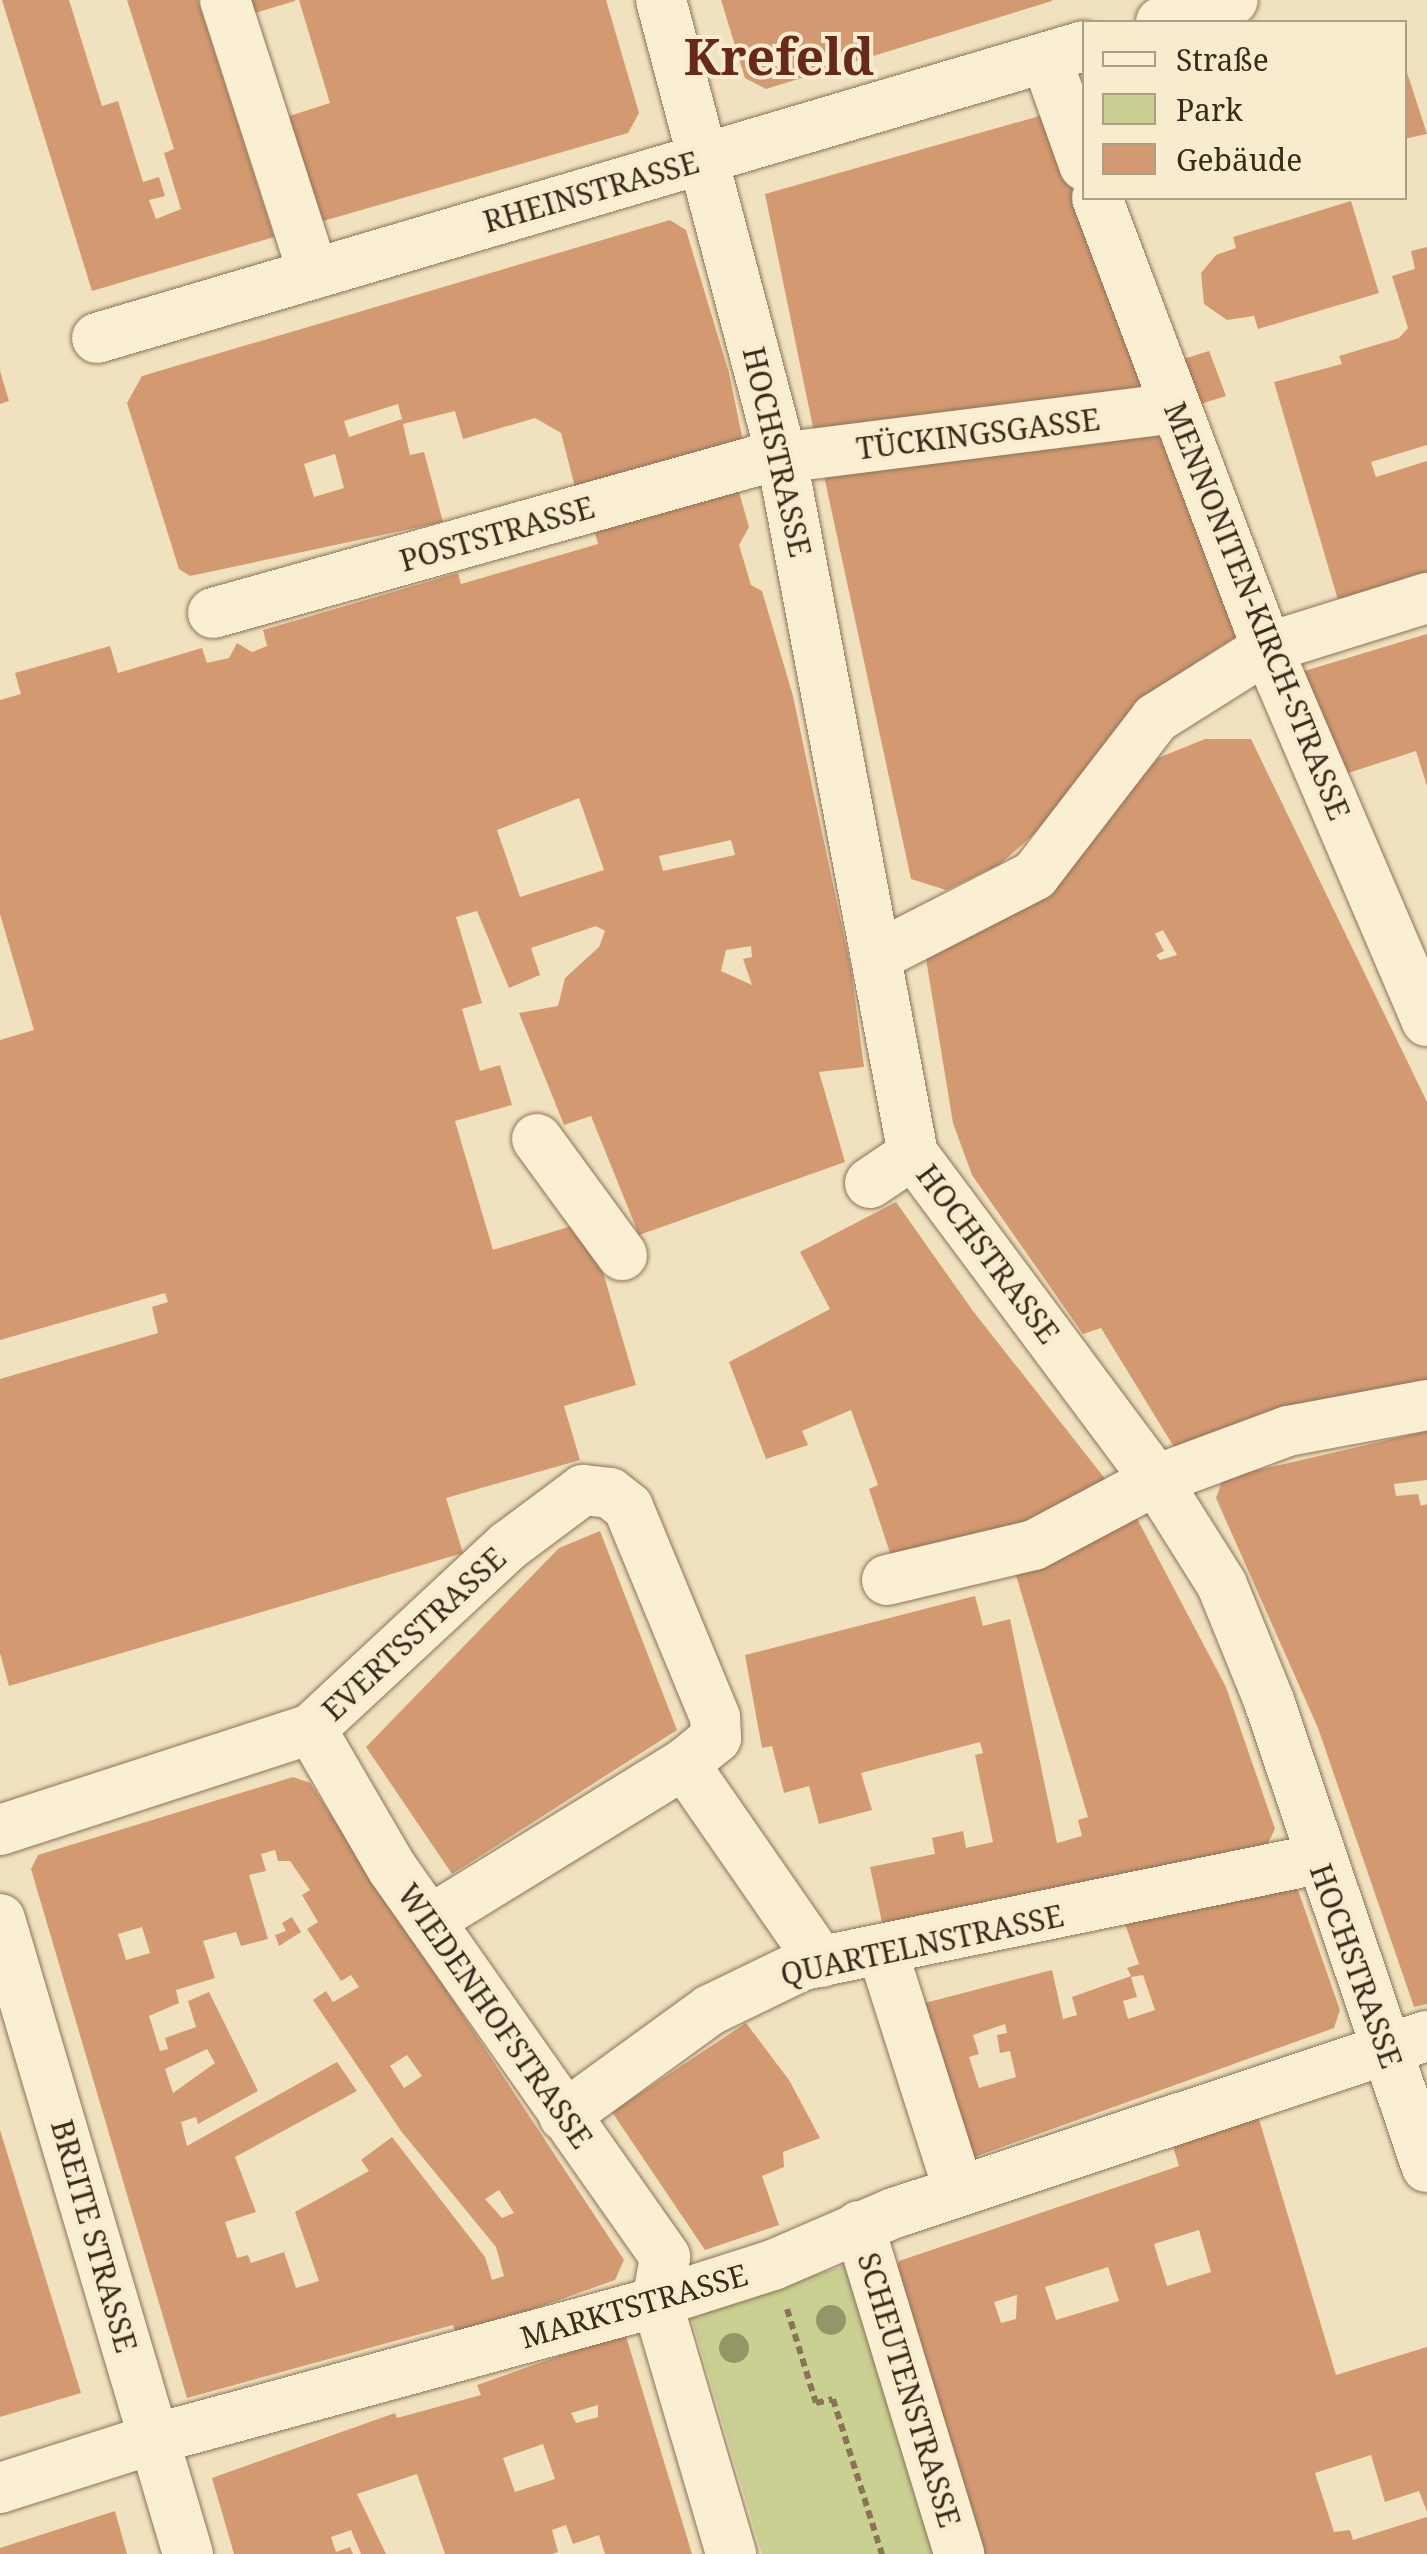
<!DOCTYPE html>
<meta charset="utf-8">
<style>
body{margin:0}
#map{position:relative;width:1427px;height:2554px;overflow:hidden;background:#f1e2bf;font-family:"Noto Serif",serif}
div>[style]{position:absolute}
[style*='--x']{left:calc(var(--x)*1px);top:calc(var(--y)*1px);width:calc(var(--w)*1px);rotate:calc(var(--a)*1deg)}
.green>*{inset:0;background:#c9d092}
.building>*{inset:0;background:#d39a72}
.path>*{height:6px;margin-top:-3px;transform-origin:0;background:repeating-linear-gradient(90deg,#8c7256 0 8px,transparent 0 13px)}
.roads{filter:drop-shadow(0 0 2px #8c7256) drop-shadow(0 0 2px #8c7256)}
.street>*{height:50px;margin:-25px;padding:0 25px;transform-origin:25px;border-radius:25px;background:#fbefd3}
.trees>*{width:30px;height:30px;margin:-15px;border-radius:50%;background:#959668}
span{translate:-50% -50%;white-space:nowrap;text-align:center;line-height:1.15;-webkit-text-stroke:8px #f8eccf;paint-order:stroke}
.street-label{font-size:30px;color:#3a2a1c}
.town-label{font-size:50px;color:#6a2918;font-weight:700}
.legend{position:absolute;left:1082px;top:20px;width:325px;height:180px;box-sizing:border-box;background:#f8eccf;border:2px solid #ac9e87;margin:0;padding:12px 18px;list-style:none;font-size:30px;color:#3a2a1c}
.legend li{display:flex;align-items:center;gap:20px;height:50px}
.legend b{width:50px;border:2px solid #ac9e87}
</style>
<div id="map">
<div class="green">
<i style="clip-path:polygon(854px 2263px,941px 2554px,762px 2554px,690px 2313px)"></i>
</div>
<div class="building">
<i style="clip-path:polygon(2px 0,69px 0,102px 106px,118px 101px,143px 182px,159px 177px,165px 196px,149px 200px,156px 219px,181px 209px,164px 153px,174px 149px,127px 0,198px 0,274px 237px,92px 291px)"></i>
<i style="clip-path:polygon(243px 0,295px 0,295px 1px,248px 15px)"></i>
<i style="clip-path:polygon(299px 0,606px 0,639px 113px,628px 133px,313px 224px,280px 119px,330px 103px)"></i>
<i style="clip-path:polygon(721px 0,1052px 0,1052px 1px,766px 89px,745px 78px)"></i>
<i style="clip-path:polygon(1404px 63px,1427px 134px,1404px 139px)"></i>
<i style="clip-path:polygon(1050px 113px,1153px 401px,816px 442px,765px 194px)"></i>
<i style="clip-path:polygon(1351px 201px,1379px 293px,1258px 329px,1254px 316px,1227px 320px,1204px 304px,1201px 273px,1216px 255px,1236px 248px,1233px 237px)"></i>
<i style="clip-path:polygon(evenodd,670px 220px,686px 230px,729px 373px,745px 451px,576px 491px,561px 433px,535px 418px,463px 439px,455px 411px,403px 424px,410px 455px,424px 452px,443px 522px,190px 576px,179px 569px,127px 403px,142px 376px,670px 220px,398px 404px,402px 419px,349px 437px,344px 421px,398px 404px,670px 220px,335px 454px,344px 488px,314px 497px,304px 464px,335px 454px)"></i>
<i style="clip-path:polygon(1427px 247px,1427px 445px,1371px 462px,1376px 477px,1427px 461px,1427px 574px,1338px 600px,1274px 382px,1342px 364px,1339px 356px,1399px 338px,1408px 328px,1392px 276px,1415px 269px,1411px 251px)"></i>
<i style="clip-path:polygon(1209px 351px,1226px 396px,1194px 406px,1177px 361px)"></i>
<i style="clip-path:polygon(0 371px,9px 401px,0 404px)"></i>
<i style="clip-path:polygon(1159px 419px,1240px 634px,1133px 704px,1138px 711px,1043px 826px,999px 865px,946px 890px,911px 879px,821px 462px)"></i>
<i style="clip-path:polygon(evenodd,737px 485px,749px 527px,739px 545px,751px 585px,762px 591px,793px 696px,851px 969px,864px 1067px,819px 1072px,845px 1162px,639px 1235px,591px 1116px,564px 1125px,519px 1013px,558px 1006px,565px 978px,599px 947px,605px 931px,596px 926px,531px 948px,540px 975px,509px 988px,477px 911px,456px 917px,482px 1003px,462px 1009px,480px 1071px,500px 1065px,512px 1105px,455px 1121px,493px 1250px,588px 1221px,636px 1385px,564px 1406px,580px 1460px,446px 1498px,463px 1553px,9px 1686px,0 1653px,0 1379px,158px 1333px,152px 1307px,168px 1302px,165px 1293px,0 1340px,0 1040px,34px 1030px,0 914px,0 700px,21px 694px,15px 673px,110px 646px,118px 673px,202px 648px,207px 663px,229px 658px,237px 643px,252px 652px,267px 646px,263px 630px,458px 573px,461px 584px,598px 544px,592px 522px,737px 485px,579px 798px,604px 870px,520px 897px,497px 830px,579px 798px,737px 485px,731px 840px,735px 855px,663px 871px,659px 856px,731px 840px,737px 485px,751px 946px,752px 957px,743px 959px,752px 985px,721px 971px,726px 950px,751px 946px)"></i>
<i style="clip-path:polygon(1427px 634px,1427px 786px,1416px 751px,1342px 775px,1298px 673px)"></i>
<i style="clip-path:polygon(evenodd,1205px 739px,1251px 739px,1427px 1102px,1427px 1388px,1174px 1447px,1101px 1328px,1083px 1334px,972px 1175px,953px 1123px,924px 947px,1051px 886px,1158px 758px,1205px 739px,1163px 930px,1177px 955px,1160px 960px,1156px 955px,1164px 951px,1155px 934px,1163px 930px)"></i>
<i style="clip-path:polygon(896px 1202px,973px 1311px,1110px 1485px,1038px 1522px,891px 1556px,869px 1489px,878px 1485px,851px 1410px,802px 1431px,808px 1445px,766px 1459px,729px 1362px,830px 1309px,800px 1252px)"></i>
<i style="clip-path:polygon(1427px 1431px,1427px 1480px,1394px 1484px,1396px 1496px,1418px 1494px,1421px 1506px,1427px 1504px,1427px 2004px,1414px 2007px,1318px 1728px,1216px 1498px,1223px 1478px)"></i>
<i style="clip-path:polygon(1133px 1511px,1226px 1687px,1275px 1829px,1266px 1847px,885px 1936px,870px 1867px,935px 1854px,932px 1838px,963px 1831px,966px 1848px,993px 1842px,975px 1755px,983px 1753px,980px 1742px,861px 1773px,872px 1810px,819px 1824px,809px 1786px,784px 1793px,772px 1746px,762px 1748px,745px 1655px,975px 1596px,983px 1626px,1010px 1619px,1057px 1843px,1082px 1836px,1078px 1820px,1088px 1817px,1015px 1572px)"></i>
<i style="clip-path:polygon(600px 1531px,677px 1730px,452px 1874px,366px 1747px,559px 1548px)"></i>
<i style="clip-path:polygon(evenodd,293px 1777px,310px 1783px,624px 2260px,615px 2280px,457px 2336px,453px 2325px,187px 2398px,31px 1869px,38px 1855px,293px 1777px,275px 1850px,278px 1861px,290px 1861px,310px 1890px,302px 1895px,318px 1922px,307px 1929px,341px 1981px,351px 1975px,359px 1987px,333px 2002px,326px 1991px,313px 2000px,401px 2131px,496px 2247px,504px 2276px,492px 2280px,485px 2257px,392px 2137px,361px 2160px,369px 2171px,295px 2212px,319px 2281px,296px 2288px,284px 2252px,251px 2263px,248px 2255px,237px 2258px,225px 2222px,256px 2212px,235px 2157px,357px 2091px,337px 2062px,187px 2146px,181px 2122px,196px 2117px,198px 2124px,258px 2091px,209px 1992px,188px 2001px,196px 2027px,165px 2038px,168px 2049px,160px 2051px,149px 2016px,179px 2003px,176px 1990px,215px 1978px,203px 1941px,236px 1932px,241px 1946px,268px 1939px,249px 1875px,266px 1871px,261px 1854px,275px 1850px,293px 1777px,142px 1927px,150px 1953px,126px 1960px,118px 1934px,142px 1927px,293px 1777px,207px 2049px,215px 2063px,173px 2093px,165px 2069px,207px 2049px,293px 1777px,407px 2055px,422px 2076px,404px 2088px,390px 2066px,407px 2055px,293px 1777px,499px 2190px,514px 2213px,502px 2218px,485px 2199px,499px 2190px)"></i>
<i style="clip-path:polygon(evenodd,1292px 1873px,1340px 2010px,1334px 2028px,966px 2160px,917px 2005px,1052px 1970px,1063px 2019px,1077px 2015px,1072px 1997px,1131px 1976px,1127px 1968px,1139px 1964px,1123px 1918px,1292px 1873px,1143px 1975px,1155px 2010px,1128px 2019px,1123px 2001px,1137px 1997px,1131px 1977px,1143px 1975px,1292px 1873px,1005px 2024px,1007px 2033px,997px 2035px,1000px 2053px,1010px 2051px,1016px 2077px,979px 2088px,969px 2057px,979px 2054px,973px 2035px,1005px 2024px)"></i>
<i style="clip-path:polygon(292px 1917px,301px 1932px,279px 1946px,275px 1935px,286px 1931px,282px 1923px)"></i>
<i style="clip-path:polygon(746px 2023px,789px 2080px,820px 2138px,783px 2152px,784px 2167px,762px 2176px,779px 2225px,705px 2250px,612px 2112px)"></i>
<i style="clip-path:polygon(evenodd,1258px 2116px,1336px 2375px,1427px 2347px,1427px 2512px,1419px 2491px,1385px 2502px,1371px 2455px,1315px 2473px,1334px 2532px,1350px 2530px,1353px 2540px,1427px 2517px,1427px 2554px,985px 2554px,897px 2270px,899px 2261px,1179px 2166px,1172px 2143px,1258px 2116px,1199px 2230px,1211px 2272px,1167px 2286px,1154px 2244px,1199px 2230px,1258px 2116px,1108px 2267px,1119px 2301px,1056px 2320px,1045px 2287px,1108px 2267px,1258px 2116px,1017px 2295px,1016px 2319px,1001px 2323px,994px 2302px,1017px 2295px)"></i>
<i style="clip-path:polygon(0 2130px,81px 2393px,0 2417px)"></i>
<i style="clip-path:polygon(evenodd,625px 2333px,692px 2554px,605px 2554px,599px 2535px,573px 2544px,566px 2525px,552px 2530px,558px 2552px,552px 2554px,445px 2554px,417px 2474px,357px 2494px,386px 2554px,361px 2554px,351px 2530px,331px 2537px,336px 2552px,350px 2547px,353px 2554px,234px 2554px,212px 2478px,395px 2413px,397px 2418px,481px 2395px,477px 2385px,625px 2333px,598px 2405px,598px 2417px,576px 2423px,571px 2413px,598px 2405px,625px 2333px,543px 2444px,555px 2479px,515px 2492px,503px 2458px,543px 2444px)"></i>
<i style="clip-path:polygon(115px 2511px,127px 2554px,0 2554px,0 2548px)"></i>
</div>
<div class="path">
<i style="--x:787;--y:2309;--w:98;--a:72.9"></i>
<i style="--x:816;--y:2403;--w:17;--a:-13"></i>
<i style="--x:833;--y:2399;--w:163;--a:72.5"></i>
</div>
<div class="roads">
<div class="street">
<i style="--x:225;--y:0;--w:287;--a:72.1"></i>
<i style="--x:661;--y:0;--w:475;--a:75.2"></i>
<i style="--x:782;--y:459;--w:707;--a:79.33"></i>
<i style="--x:913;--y:1154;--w:407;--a:53.3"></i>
<i style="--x:1156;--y:1480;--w:124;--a:57.8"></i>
<i style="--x:1222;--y:1585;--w:125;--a:67.9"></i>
<i style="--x:1269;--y:1701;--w:492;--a:71.3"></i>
<i style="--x:1161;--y:22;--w:75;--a:-17"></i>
<i style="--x:1046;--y:58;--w:114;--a:70.4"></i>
<i style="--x:1097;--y:198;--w:481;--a:69.3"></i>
<i style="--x:1267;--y:648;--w:406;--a:66.8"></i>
<i style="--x:97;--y:338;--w:1029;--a:-16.48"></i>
<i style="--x:213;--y:613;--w:564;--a:-15.64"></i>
<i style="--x:756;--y:461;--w:421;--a:-7.2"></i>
<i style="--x:879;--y:955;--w:175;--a:-27.1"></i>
<i style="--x:1035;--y:875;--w:198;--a:-52.4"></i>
<i style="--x:1156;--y:718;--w:131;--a:-32.2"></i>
<i style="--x:1267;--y:648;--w:168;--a:-17.4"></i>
<i style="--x:537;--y:1139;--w:144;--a:53.8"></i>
<i style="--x:870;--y:1183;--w:52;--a:-34"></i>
<i style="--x:887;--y:1580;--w:151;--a:-13.4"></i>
<i style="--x:1034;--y:1545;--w:138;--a:-28"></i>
<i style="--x:1156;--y:1480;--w:141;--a:-20.4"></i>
<i style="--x:1288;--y:1431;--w:141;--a:-10.6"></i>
<i style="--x:311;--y:1729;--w:161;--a:59.8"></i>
<i style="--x:392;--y:1868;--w:475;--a:54.9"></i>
<i style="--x:665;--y:2257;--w:46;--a:100.1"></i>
<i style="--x:657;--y:2302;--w:263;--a:73.6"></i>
<i style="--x:684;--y:1764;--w:241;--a:55.3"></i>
<i style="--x:0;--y:1830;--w:327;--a:-18"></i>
<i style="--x:311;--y:1729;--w:269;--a:-42.9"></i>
<i style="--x:508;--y:1546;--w:94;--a:-36.7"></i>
<i style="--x:583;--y:1490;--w:27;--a:6"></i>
<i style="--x:610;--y:1493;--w:23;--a:38"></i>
<i style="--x:628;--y:1507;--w:227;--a:67.5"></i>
<i style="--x:715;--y:1717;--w:21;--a:87"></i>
<i style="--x:716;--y:1738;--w:41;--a:140.9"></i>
<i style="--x:684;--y:1764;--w:299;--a:148.4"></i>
<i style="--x:0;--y:1919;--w:662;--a:73.51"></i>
<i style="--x:883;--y:1953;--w:250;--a:72.3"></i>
<i style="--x:564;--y:2116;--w:180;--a:-36"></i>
<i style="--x:710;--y:2010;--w:103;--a:-25.8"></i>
<i style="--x:803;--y:1965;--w:526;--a:-11.63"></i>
<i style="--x:859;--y:2226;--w:343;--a:73"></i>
<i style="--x:0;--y:2488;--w:162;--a:-17.7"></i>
<i style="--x:154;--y:2439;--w:521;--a:-15.24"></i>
<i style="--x:657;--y:2302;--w:122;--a:-17.7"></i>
<i style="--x:773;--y:2265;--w:132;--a:-23.3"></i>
<i style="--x:894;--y:2213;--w:562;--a:-18.37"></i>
</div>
</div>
<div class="trees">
<i style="left:831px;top:2320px"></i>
<i style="left:734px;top:2348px"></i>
</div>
<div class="street-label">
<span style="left:591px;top:192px;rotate:-16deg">RHEINSTRASSE</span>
<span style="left:978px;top:434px;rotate:-7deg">TÜCKINGSGASSE</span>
<span style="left:777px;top:452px;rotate:77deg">HOCHSTRASSE</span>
<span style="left:497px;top:534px;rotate:-16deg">POSTSTRASSE</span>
<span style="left:1257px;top:611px;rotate:68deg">MENNONITEN-KIRCH-STRASSE</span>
<span style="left:988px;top:1254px;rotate:53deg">HOCHSTRASSE</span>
<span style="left:414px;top:1634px;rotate:-43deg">EVERTSSTRASSE</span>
<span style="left:922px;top:1945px;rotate:-12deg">QUARTELNSTRASSE</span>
<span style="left:1356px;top:1966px;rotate:70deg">HOCHSTRASSE</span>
<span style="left:495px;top:2016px;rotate:55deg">WIEDENHOFSTRASSE</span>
<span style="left:94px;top:2236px;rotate:74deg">BREITE STRASSE</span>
<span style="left:634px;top:2306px;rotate:-16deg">MARKTSTRASSE</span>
<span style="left:909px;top:2390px;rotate:73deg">SCHEUTENSTRASSE</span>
</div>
<div class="town-label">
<span style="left:779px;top:57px">Krefeld</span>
</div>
<ul class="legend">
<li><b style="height:12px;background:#fbefd3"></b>Straße</li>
<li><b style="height:28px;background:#c9d092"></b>Park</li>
<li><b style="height:28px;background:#d39a72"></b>Gebäude</li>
</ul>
</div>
